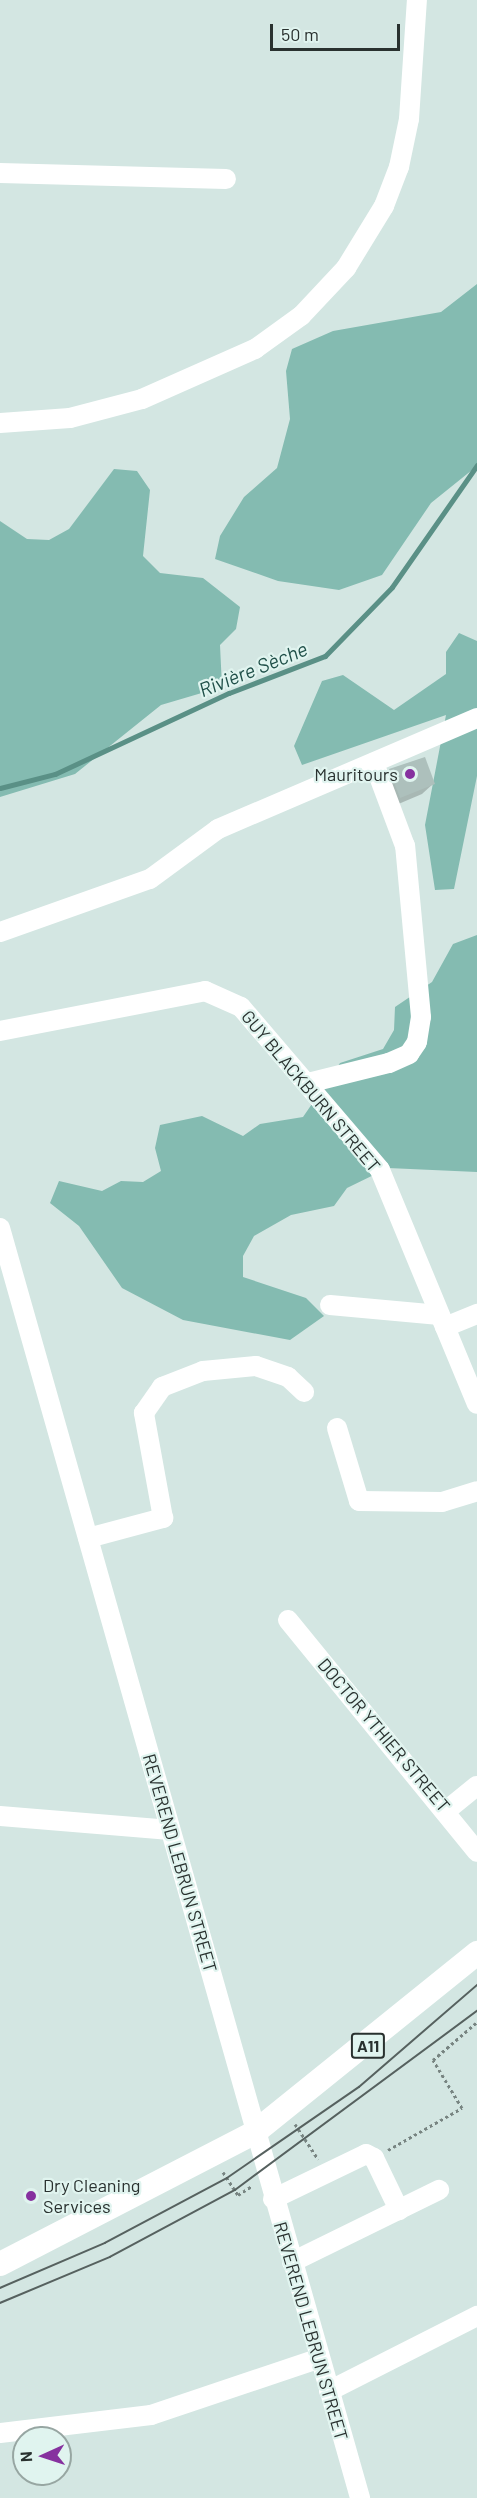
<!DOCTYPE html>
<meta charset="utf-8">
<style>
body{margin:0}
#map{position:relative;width:477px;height:2498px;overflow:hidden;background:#d3e6e2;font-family:Barlow,sans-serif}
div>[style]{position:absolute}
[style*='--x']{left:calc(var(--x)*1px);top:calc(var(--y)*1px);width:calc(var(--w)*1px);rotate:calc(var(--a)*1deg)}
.forest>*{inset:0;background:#84bbb1}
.shadow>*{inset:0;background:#0003}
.stream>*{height:5px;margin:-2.5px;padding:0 2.5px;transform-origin:2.5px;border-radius:2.5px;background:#5a9086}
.building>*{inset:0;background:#adc0bc}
.path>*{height:3px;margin-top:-1.5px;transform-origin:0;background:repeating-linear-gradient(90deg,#778481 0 3px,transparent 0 6px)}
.minor>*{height:20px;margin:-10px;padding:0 10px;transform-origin:10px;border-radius:10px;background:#fff}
.major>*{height:24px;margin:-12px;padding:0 12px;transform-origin:12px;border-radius:12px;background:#fff}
.tram>*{height:1.5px;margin:-0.75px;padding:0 0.75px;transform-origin:0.75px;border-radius:0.75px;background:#56615f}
.dots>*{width:16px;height:16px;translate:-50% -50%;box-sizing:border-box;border:3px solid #e0f4ef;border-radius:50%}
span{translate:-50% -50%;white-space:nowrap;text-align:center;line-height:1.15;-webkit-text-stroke:4.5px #e0f4ef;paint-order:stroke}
.shield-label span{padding:2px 4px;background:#e0f4ef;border:2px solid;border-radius:4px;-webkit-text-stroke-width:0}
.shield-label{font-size:16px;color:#29312f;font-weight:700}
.poi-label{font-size:18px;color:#29312f}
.right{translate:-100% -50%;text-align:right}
.left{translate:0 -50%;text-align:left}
.street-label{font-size:18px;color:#29312f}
.water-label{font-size:20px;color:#1f4f48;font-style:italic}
.north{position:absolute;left:12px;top:2426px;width:60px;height:60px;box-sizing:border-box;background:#e0f4ef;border:2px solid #97a6a2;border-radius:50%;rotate:267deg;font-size:16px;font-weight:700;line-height:24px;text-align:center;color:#29312f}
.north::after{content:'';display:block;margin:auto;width:21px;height:27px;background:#86319f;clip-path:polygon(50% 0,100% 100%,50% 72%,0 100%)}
.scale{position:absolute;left:270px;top:24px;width:130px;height:27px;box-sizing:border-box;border:3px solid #29312f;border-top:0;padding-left:8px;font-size:18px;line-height:21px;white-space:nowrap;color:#29312f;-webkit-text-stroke:4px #e0f4ef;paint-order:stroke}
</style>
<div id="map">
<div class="forest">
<i style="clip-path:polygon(477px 284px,477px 466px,431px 503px,382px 575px,339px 590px,278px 581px,215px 559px,220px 536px,244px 497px,277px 468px,290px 419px,286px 371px,292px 349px,333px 331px,441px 312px)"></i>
<i style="clip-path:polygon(114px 469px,137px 471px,150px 490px,143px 556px,160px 573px,203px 578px,240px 607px,236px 629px,220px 645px,222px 687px,161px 705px,75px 774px,0 797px,0 521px,27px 539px,49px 540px,69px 529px)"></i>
<i style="clip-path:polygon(459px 633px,477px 641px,477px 776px,454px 889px,435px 890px,425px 825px,446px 715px,302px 765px,294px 746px,322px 681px,343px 675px,394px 710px,446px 674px,446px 652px)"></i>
<i style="clip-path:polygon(477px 935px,477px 1172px,388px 1168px,347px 1188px,334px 1206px,291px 1215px,254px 1236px,243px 1256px,243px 1277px,306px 1298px,324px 1316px,290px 1340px,183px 1320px,122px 1288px,79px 1226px,50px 1203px,59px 1181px,102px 1191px,121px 1181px,143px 1182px,161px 1171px,155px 1148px,160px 1125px,202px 1116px,243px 1136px,260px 1124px,303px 1117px,340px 1063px,383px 1049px,394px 1030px,395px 1007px,432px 982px,453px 944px)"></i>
</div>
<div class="shadow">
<i style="clip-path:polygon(390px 770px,434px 783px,422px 794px,389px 808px,379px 781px)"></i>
</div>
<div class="stream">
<i style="--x:0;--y:788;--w:57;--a:-14.3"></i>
<i style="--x:55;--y:774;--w:192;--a:-25"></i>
<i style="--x:229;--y:693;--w:103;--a:-21.1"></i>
<i style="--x:325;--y:656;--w:96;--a:-45.8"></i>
<i style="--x:392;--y:587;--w:149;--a:-55.1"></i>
</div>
<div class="building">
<i style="clip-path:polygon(425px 757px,435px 784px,400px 798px,389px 769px)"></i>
</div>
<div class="path">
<i style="--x:295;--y:2124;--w:42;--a:56.7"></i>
<i style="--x:388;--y:2150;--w:85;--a:-29.6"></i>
<i style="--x:462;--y:2108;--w:56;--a:-121.1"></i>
<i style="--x:433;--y:2060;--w:58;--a:-40.8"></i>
<i style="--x:223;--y:2172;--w:27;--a:57"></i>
<i style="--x:238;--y:2195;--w:17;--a:-33"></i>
</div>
<div class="minor">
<i style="--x:0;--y:173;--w:226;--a:1.5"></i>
<i style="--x:0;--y:423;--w:70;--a:-4.1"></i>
<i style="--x:70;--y:418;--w:74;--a:-14.8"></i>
<i style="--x:142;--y:399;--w:124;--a:-23.9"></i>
<i style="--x:255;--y:349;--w:57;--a:-35.7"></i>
<i style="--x:301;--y:316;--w:66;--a:-46.8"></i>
<i style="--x:346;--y:268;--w:73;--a:-58.5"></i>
<i style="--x:384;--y:206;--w:42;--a:-69"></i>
<i style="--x:399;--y:167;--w:49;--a:-78.2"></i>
<i style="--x:409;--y:119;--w:119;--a:-86.2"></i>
<i style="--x:0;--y:932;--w:159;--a:-19.5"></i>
<i style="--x:150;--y:879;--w:84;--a:-36.3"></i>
<i style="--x:218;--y:829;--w:282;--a:-23.2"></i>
<i style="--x:0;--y:1031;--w:209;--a:-11"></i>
<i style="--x:205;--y:991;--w:39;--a:24"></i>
<i style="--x:241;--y:1007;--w:214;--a:49.5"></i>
<i style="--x:380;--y:1170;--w:253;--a:67.5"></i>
<i style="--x:308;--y:1083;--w:83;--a:-13.9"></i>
<i style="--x:389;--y:1063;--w:22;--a:-24"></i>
<i style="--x:409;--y:1054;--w:14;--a:-56"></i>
<i style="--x:417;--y:1042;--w:25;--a:-81"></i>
<i style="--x:421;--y:1017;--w:172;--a:-95.3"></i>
<i style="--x:405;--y:846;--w:89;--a:-110.5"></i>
<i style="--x:0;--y:1228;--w:1320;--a:74.17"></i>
<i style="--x:330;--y:1305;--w:110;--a:5.2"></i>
<i style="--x:445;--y:1327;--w:35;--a:-22"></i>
<i style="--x:337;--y:1428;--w:76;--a:73.2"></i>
<i style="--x:359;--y:1501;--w:83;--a:0.7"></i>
<i style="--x:442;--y:1502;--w:37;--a:-17"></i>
<i style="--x:88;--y:1538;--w:78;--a:-14.9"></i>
<i style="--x:163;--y:1518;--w:107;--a:-100.3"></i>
<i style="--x:144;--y:1413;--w:32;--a:-55"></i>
<i style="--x:162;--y:1387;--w:44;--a:-21.3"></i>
<i style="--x:203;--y:1371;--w:53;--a:-5.4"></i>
<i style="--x:256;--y:1366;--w:34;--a:19"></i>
<i style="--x:288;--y:1377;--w:22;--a:43"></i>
<i style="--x:288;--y:1620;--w:299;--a:50.8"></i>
<i style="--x:447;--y:1810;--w:38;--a:-39"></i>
<i style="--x:0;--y:1816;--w:171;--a:4.7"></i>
<i style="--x:273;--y:2199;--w:103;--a:-25.8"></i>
<i style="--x:366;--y:2154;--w:9;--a:27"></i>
<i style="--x:374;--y:2158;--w:58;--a:64.3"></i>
<i style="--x:292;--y:2262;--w:164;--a:-26.1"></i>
<i style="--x:329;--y:2391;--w:166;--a:-26.9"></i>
<i style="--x:0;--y:2433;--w:152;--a:-6.8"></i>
<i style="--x:151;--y:2415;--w:178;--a:-18.6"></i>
</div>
<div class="major">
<i style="--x:0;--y:2264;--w:286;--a:-27.3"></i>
<i style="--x:254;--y:2133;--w:287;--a:-38.9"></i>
</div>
<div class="tram">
<i style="--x:0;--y:2288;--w:114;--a:-23.2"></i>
<i style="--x:105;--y:2243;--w:138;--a:-28"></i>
<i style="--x:227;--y:2178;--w:160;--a:-34.6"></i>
<i style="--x:359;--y:2087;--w:156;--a:-40.8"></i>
<i style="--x:0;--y:2303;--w:119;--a:-22.7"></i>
<i style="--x:110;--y:2257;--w:142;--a:-28.2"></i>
<i style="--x:235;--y:2190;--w:301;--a:-36.5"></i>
</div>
<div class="dots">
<i style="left:410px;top:774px;background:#86319f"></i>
<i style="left:31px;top:2196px;background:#86319f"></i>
</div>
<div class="shield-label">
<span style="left:368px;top:2046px">A11</span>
</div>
<div class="poi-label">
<span class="right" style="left:398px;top:774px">Mauritours</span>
<span class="left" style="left:43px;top:2196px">Dry Cleaning<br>Services</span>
</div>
<div class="street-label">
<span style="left:311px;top:1091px;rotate:50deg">GUY BLACKBURN STREET</span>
<span style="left:384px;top:1735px;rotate:50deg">DOCTOR YTHIER STREET</span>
<span style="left:180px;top:1863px;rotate:74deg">REVEREND LEBRUN STREET</span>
<span style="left:311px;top:2331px;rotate:74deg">REVEREND LEBRUN STREET</span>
</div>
<div class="water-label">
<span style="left:253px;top:669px;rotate:-22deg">Rivière Sèche</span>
</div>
<div class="north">N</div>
<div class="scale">50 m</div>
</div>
